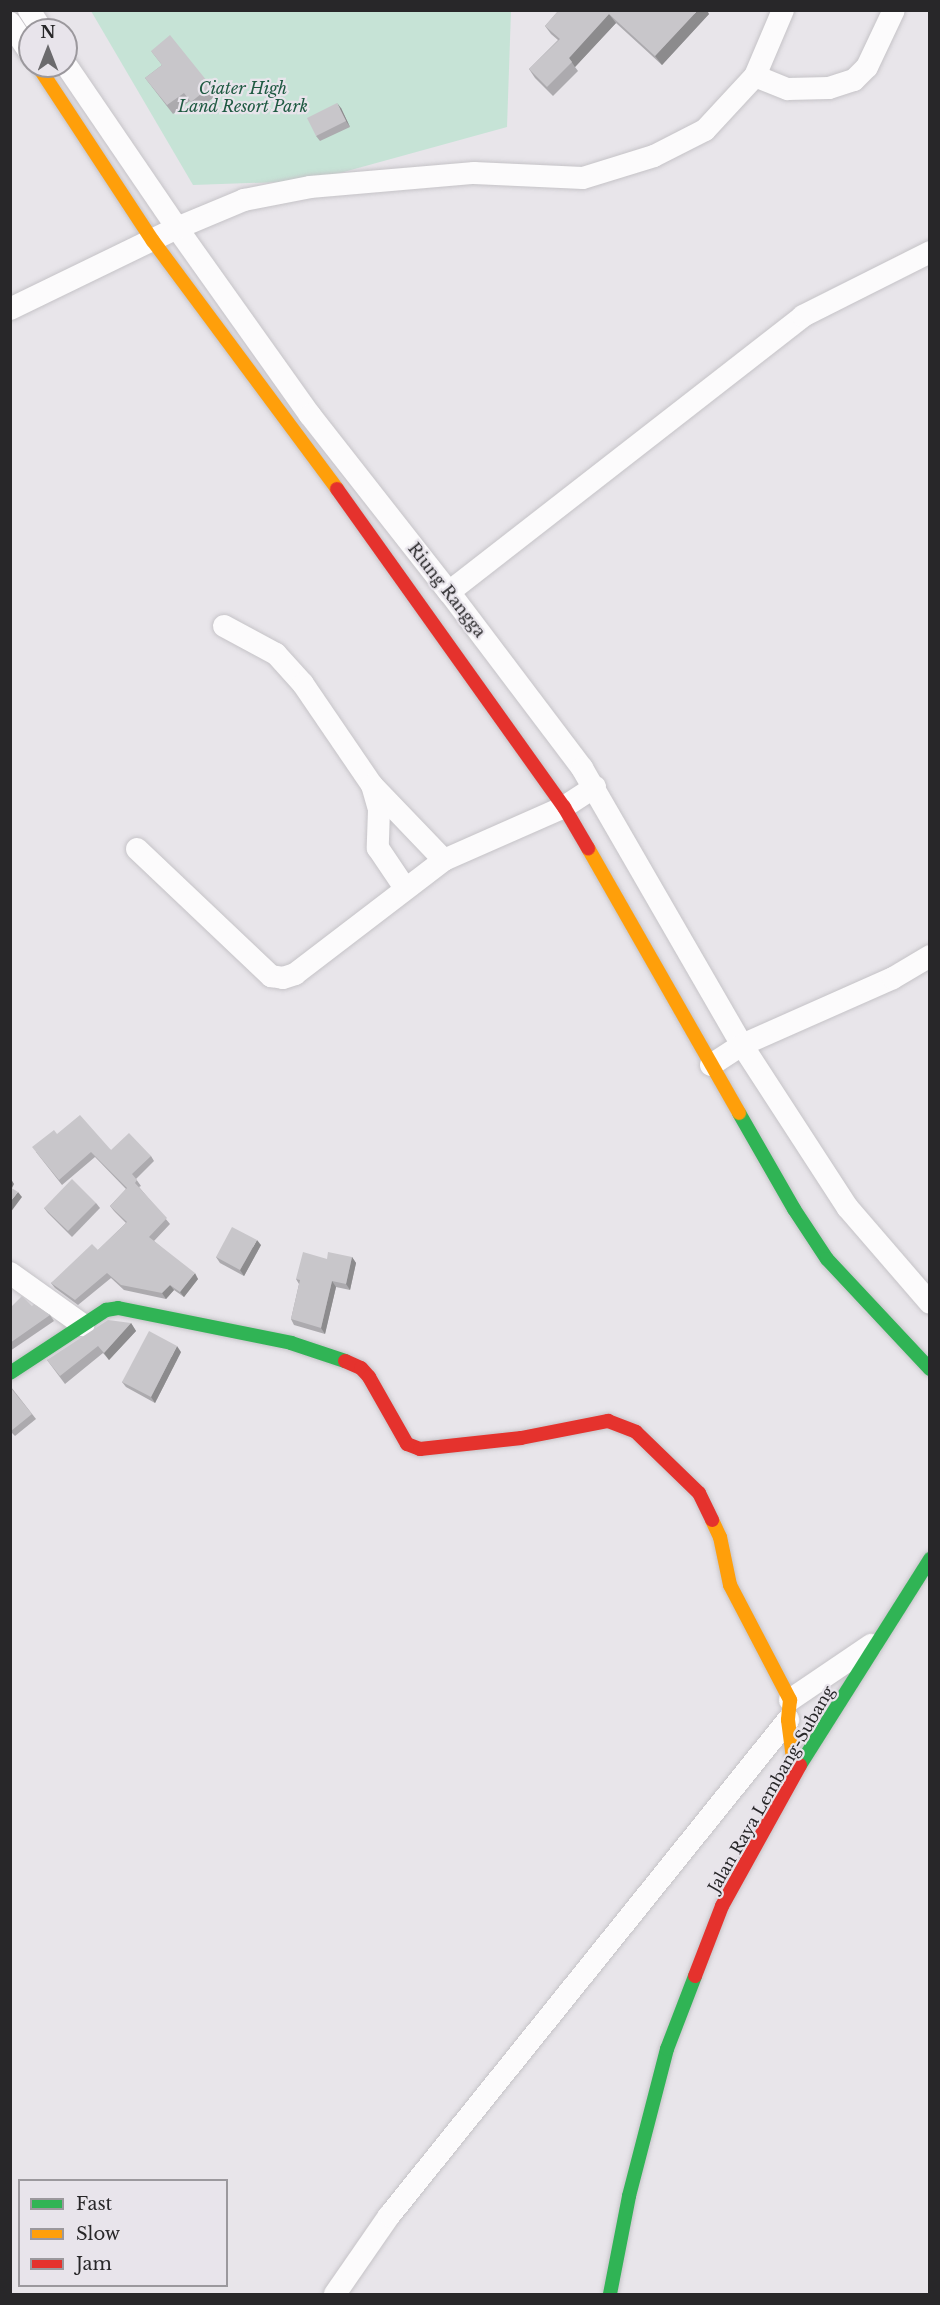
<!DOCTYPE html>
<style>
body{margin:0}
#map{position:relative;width:940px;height:2305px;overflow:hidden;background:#e8e5ea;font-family:"Libre Baskerville",serif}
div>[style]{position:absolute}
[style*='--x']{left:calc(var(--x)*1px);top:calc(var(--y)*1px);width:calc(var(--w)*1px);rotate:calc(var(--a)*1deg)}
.green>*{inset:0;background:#c6e3d6}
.roads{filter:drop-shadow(0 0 2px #c5c3c7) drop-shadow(0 0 2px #c5c3c7)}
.street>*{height:22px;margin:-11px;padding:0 11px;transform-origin:11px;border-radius:11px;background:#fcfbfc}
.fast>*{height:14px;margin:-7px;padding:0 7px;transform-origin:7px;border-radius:7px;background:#30b455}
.slow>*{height:14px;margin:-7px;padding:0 7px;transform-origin:7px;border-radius:7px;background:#ff9f0a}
.jam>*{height:14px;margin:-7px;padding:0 7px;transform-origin:7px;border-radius:7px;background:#e5322d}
.wall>*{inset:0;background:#acaaae}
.shaded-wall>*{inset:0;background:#8c8b8d}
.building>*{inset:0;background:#c8c6ca}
span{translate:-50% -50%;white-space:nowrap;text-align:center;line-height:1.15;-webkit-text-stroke:4.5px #e8e4eb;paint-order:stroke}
.park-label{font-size:16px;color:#1f5a42;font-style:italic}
.street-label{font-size:16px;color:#282729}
.frame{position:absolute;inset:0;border:12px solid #282729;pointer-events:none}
.legend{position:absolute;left:18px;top:2179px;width:210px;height:108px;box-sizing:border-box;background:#e8e4eb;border:2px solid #9b989d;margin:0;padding:8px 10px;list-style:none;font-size:18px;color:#282729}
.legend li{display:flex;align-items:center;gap:12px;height:30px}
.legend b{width:30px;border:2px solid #9b989d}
.north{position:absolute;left:18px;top:18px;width:60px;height:60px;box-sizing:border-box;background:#e8e4eb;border:2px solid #9b989d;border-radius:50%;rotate:0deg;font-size:16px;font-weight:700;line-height:24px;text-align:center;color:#282729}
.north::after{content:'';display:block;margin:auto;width:21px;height:27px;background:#6b6a6d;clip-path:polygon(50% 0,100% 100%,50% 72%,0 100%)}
</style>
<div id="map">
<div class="green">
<i style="clip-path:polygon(91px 11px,511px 11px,507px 127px,311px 181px,193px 185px)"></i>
</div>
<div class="roads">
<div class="street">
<i style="--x:29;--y:10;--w:24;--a:57"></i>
<i style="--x:10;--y:23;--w:36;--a:56"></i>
<i style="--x:66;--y:65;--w:197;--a:55.7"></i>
<i style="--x:177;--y:228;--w:229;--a:54.6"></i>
<i style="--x:310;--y:415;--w:225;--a:51.9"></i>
<i style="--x:449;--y:592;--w:221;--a:52.9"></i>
<i style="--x:582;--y:768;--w:320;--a:60"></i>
<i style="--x:742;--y:1045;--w:194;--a:57"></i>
<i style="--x:848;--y:1208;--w:125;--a:49.2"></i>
<i style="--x:755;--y:76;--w:35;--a:22"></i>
<i style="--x:788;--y:89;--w:41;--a:-1.4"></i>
<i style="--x:829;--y:88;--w:26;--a:-18"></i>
<i style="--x:854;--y:80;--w:18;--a:-45"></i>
<i style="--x:867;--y:67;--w:63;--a:-64.7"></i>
<i style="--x:10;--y:309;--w:186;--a:-25.9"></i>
<i style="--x:177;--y:228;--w:73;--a:-22.7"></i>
<i style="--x:244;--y:200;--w:67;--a:-11.1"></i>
<i style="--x:310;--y:187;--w:165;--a:-4.9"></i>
<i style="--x:474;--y:173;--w:109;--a:2.6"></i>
<i style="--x:583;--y:178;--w:74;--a:-17.2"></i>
<i style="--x:654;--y:156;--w:57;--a:-27"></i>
<i style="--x:705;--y:130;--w:74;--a:-47.2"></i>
<i style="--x:755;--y:76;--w:72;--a:-67"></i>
<i style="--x:449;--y:592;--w:449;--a:-37.9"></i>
<i style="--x:803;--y:316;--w:142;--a:-26.7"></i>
<i style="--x:224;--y:626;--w:59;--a:28.3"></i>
<i style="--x:276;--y:654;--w:40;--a:48"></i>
<i style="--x:303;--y:684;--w:122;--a:55.7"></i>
<i style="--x:372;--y:785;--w:104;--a:46.2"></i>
<i style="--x:372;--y:785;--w:26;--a:74"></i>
<i style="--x:379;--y:810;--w:38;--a:92"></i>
<i style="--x:378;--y:848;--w:48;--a:56"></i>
<i style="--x:137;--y:849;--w:185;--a:43.5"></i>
<i style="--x:271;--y:976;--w:12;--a:9"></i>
<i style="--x:283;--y:978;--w:13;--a:-18"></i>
<i style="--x:295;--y:974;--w:188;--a:-37.4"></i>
<i style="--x:444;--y:860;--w:131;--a:-23.8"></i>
<i style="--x:564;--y:807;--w:37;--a:-33"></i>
<i style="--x:711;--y:1065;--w:37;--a:-33"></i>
<i style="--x:742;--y:1045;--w:165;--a:-23.9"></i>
<i style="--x:893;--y:978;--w:43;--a:-30.7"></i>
<i style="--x:10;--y:1273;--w:90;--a:35.5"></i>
<i style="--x:790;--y:1700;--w:98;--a:-34.2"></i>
<i style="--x:335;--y:2294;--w:95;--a:-55.3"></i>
<i style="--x:389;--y:2216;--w:637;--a:-51.19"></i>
</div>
<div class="fast">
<i style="--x:739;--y:1113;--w:111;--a:60.2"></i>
<i style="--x:794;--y:1209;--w:60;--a:56.6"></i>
<i style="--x:827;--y:1259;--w:151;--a:46.9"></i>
<i style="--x:10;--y:1373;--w:115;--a:-33.3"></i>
<i style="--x:106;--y:1310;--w:12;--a:-9"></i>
<i style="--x:118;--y:1308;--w:177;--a:11.4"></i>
<i style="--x:291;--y:1343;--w:57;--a:18.4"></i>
<i style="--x:800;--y:1765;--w:244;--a:-57.7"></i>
<i style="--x:610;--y:2294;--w:100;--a:-79"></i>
<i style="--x:629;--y:2196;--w:152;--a:-75.5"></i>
<i style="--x:667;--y:2049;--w:78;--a:-69"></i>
</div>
<div class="slow">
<i style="--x:38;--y:66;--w:209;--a:56.7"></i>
<i style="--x:153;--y:241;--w:309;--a:53.4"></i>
<i style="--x:588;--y:848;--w:305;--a:60.3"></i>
<i style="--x:712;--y:1520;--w:19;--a:65"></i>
<i style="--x:720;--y:1537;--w:49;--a:78.2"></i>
<i style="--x:730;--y:1585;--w:130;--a:62.4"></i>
<i style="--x:790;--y:1700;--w:20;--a:96"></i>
<i style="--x:788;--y:1720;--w:54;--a:82.6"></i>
</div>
<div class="jam">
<i style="--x:337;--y:489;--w:391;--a:54.5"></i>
<i style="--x:564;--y:807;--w:48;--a:59.7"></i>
<i style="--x:345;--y:1361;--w:17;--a:24"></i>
<i style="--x:361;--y:1368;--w:12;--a:48"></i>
<i style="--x:369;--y:1377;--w:77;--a:60.4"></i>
<i style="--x:407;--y:1444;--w:14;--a:21"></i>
<i style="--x:420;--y:1449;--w:102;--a:-6.2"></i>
<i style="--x:521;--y:1438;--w:89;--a:-11.1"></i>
<i style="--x:608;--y:1421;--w:30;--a:21"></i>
<i style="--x:636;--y:1432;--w:88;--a:44.1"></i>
<i style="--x:699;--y:1493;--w:30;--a:64"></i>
<i style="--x:695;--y:1976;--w:75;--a:-68.9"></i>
<i style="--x:722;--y:1906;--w:161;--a:-61"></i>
</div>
</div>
<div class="wall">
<i style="clip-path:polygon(559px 10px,709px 14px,662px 65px,616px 23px,575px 67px,578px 71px,553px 96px,535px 78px,529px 69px,558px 40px,551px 34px,545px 26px)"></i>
<i style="clip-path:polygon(151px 51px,211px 86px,217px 95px,197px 110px,190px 101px,173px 114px,145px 78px,162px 65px)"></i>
<i style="clip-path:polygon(341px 108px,350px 127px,320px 141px,316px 136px)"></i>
<i style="clip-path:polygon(57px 1134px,111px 1150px,151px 1156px,154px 1161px,136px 1179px,141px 1186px,139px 1187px,170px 1224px,154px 1241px,198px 1279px,184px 1297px,174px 1290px,166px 1299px,124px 1290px,111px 1278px,78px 1305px,55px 1288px,51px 1283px,98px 1250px,126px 1223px,114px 1211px,110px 1206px,126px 1189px,95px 1157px,62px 1185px,36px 1152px)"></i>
<i style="clip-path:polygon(96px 1203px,100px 1208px,72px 1237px,48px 1213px,44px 1208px)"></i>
<i style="clip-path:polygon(261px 1245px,244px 1276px,220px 1263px,216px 1257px)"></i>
<i style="clip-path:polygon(352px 1257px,356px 1263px,350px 1290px,336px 1287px,325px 1334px,294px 1325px,291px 1319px,299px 1284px,296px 1279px,327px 1259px)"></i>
<i style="clip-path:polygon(32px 1306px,50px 1315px,54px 1321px,10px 1351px,10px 1308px)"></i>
<i style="clip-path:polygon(131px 1323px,136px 1331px,109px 1360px,103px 1353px,65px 1384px,47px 1360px)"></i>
<i style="clip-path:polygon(181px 1352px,155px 1403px,126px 1387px,122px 1382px)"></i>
<i style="clip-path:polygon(11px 1387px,36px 1419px,15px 1436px,10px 1431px)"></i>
</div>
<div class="shaded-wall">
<i style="clip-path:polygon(698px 10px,707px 10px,709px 14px,662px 65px,655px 56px)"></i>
<i style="clip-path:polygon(609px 14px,616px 23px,575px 67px,569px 58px)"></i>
<i style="clip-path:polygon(337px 103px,341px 108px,350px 127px,346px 121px)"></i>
<i style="clip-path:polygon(11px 1179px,14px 1184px,11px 1190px)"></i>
<i style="clip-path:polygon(18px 1192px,22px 1197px,10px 1213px,10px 1202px)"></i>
<i style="clip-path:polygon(257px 1240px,261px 1245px,244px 1276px,240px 1270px)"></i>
<i style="clip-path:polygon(352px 1257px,356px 1263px,350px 1290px,346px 1284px)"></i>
<i style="clip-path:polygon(195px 1273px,198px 1279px,184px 1297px,180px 1292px)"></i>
<i style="clip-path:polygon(332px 1281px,336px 1287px,325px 1334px,321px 1328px)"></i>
<i style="clip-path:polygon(170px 1285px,174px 1290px,166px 1299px,162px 1293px)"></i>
<i style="clip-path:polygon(131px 1323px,136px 1331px,109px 1360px,104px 1353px)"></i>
<i style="clip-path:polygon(177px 1346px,181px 1352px,155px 1403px,151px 1397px)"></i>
</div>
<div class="building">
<i style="clip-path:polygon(559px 10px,698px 10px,655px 56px,609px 14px,569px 58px,572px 62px,547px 87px,529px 69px,560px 39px,545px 26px)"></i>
<i style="clip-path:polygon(170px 35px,211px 86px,191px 102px,184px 93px,167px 105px,145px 78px,162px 65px,151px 51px)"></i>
<i style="clip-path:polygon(337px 103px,346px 121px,316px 136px,307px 118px)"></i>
<i style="clip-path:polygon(80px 1115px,111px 1150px,129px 1133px,151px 1156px,132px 1174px,137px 1180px,135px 1183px,167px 1218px,149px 1237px,195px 1273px,180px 1292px,170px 1285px,162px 1293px,121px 1285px,107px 1273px,75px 1300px,51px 1283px,92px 1244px,98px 1250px,127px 1222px,110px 1206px,127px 1188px,91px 1152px,59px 1180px,32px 1147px,54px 1130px,57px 1134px)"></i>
<i style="clip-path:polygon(72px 1179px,96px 1203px,68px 1231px,44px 1208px)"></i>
<i style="clip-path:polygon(10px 1187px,18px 1192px,10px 1202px)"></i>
<i style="clip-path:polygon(232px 1227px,257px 1240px,240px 1270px,216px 1257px)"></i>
<i style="clip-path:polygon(303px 1252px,327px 1259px,328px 1252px,352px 1257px,346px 1284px,332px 1281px,321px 1328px,291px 1319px,300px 1280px,296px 1279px)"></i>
<i style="clip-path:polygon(22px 1296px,32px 1306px,34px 1304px,50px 1315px,10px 1343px,10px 1308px)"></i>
<i style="clip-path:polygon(108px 1320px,131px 1323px,104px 1353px,98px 1346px,60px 1376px,47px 1360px)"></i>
<i style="clip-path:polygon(149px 1331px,177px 1346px,151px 1397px,122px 1382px)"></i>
<i style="clip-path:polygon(10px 1387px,32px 1414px,11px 1431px,10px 1430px)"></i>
</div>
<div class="park-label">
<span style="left:243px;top:97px">Ciater High<br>Land Resort Park</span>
</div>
<div class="street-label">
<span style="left:447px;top:590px;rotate:52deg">Riung Rangga</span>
<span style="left:771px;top:1789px;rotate:-60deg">Jalan Raya Lembang-Subang</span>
</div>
<div class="frame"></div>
<ul class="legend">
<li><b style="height:8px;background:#30b455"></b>Fast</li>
<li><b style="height:8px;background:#ff9f0a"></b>Slow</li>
<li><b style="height:8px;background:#e5322d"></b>Jam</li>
</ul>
<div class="north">N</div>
</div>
